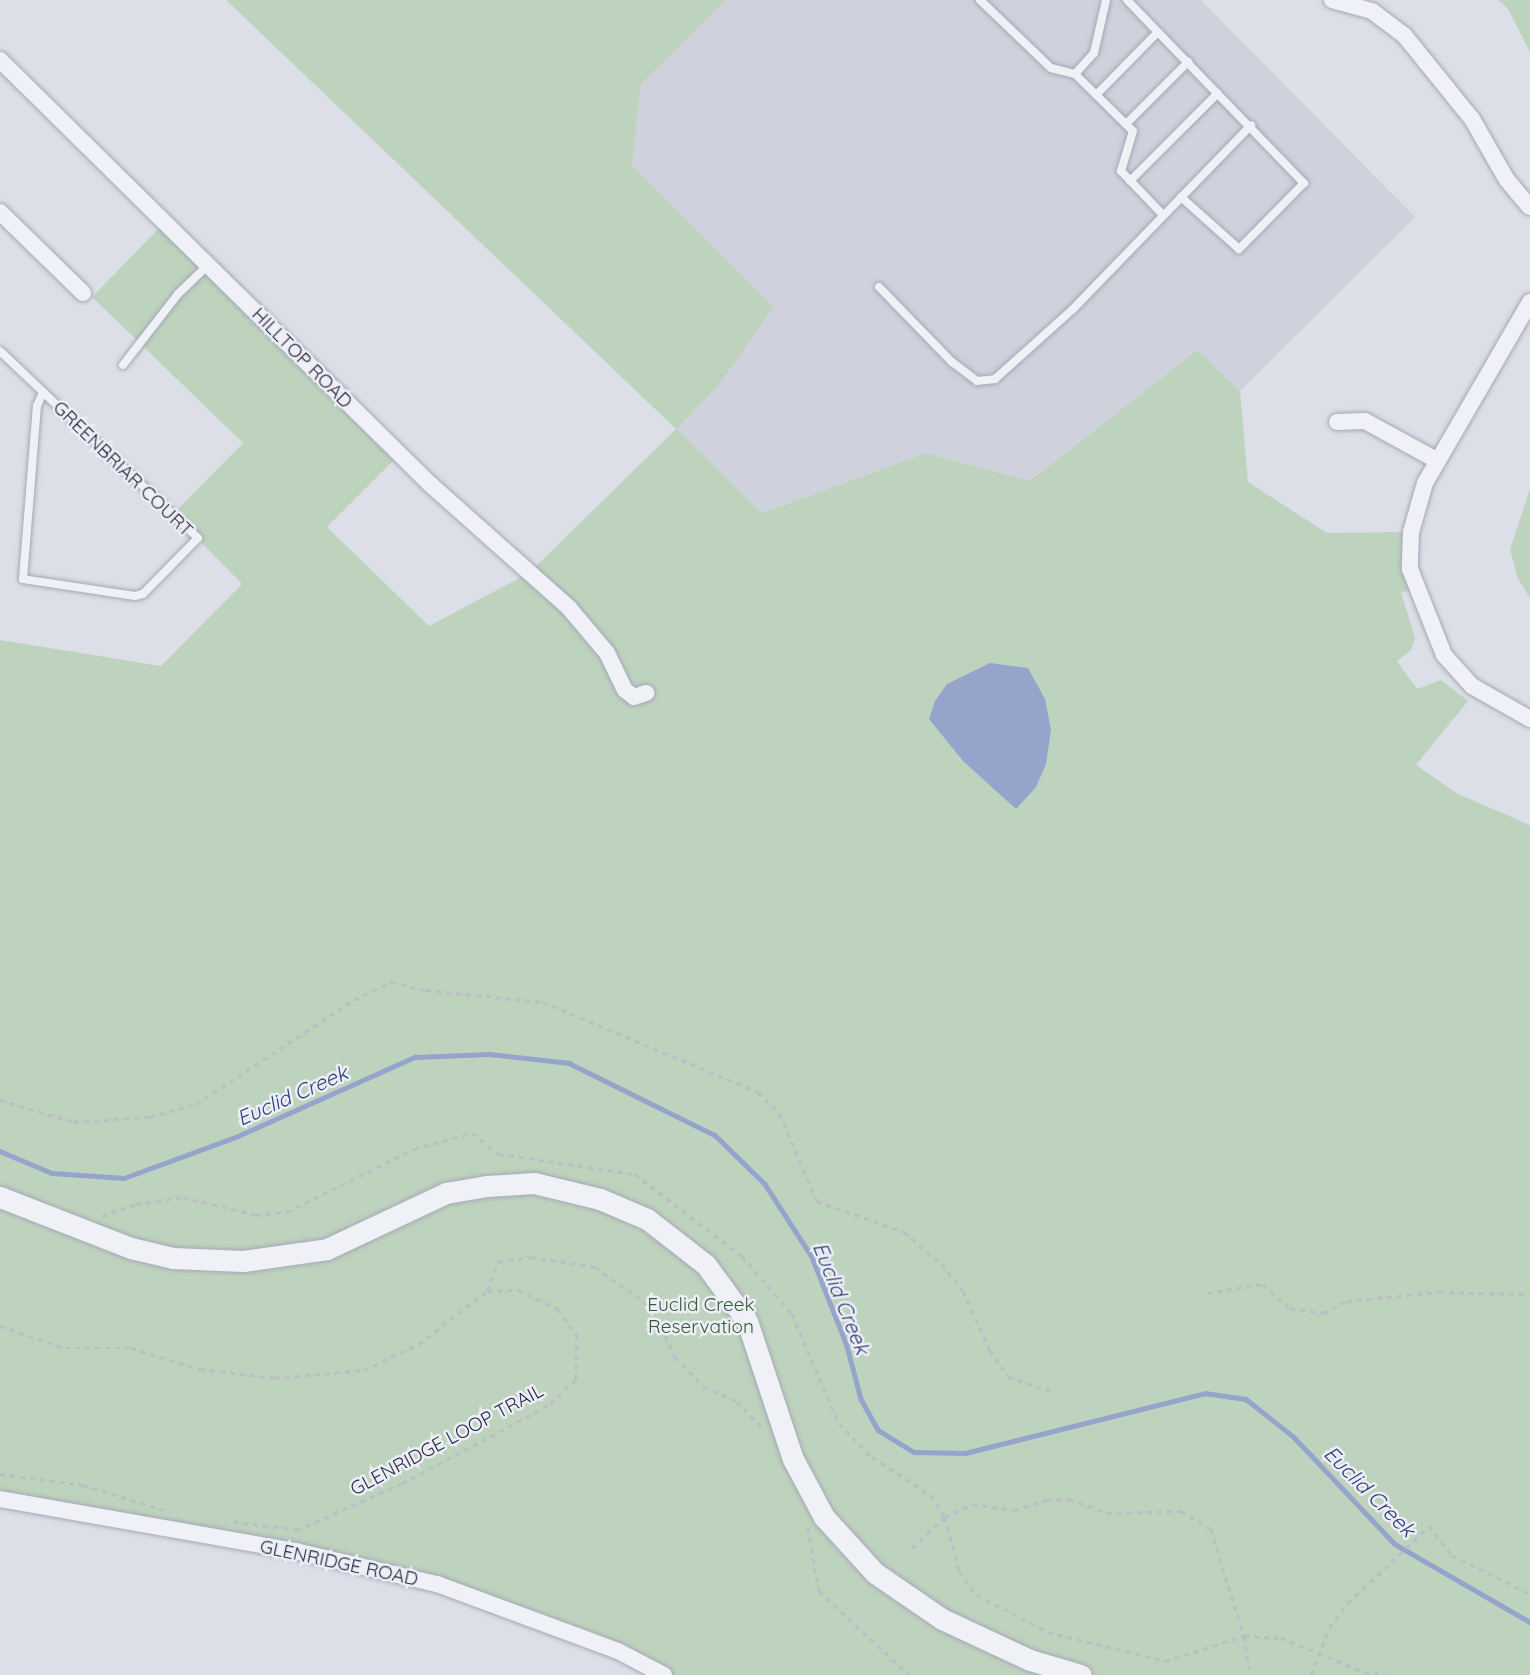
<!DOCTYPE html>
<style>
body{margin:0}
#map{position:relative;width:1530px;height:1675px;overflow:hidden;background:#dddfe8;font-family:Quicksand,sans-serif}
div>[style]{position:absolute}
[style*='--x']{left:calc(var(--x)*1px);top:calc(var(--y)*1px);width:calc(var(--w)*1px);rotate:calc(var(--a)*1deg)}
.built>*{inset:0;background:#cfd1dd}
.green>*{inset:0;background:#bed3be}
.water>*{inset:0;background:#95a4cb}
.stream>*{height:4.5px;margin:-2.25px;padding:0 2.25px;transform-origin:2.25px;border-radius:2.25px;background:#95a4cb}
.path>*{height:2.5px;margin-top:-1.25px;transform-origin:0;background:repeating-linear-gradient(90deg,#bbbdc7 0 5px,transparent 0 10px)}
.roads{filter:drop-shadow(0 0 2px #a6a8b6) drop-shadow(0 0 2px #a6a8b6)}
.service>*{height:8px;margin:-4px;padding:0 4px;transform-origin:4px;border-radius:4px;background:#f0f1f6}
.minor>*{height:16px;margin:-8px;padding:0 8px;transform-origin:8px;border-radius:8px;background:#f0f1f6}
.tertiary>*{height:21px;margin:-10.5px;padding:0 10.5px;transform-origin:10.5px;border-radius:10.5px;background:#f0f1f6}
span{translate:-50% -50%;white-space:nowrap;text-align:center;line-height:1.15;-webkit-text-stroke:5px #edeef6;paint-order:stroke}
.street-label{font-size:19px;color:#262940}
.park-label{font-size:19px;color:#325c33}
.water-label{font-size:21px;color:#2d3e76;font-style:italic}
</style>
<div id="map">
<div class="built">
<i style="clip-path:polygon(726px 0,1201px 0,1415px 217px,1240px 391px,1197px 350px,1030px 481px,926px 453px,762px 513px,677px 429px,718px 386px,632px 166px,641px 84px)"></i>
</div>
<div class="green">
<i style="clip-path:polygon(226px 0,726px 0,641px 84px,632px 166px,773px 307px,718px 386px,677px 429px,762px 513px,926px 453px,1030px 481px,1197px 350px,1240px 391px,1248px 482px,1327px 533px,1411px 532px,1417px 590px,1401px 592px,1415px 638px,1411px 650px,1397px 661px,1417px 689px,1441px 680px,1468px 701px,1416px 765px,1458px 794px,1530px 825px,1530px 1675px,664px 1675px,437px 1584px,0 1499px,0 640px,161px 666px,242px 584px,173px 514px,243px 443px,92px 297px,165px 222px,400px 454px,327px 527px,429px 626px,529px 573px,676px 429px)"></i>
<i style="clip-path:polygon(1498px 0,1530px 0,1530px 52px,1508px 9px)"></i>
<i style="clip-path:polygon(1530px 489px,1530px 598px,1518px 579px,1510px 549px)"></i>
</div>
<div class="water">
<i style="clip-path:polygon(990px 663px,1028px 668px,1045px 699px,1051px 730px,1046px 764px,1036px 787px,1016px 809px,963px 761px,929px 719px,935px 701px,947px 684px)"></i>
</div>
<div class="stream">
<i style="--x:0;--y:1151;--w:56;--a:22.9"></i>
<i style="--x:52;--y:1173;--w:72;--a:4"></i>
<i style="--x:124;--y:1178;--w:121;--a:-20.2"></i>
<i style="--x:238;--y:1136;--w:194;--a:-24.1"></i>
<i style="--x:415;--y:1057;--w:74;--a:-2.3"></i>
<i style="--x:489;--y:1054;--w:81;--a:6.4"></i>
<i style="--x:569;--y:1063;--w:163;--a:26.3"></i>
<i style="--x:715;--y:1135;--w:70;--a:44.4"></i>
<i style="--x:765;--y:1184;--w:87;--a:57.2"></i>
<i style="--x:812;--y:1257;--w:96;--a:68.5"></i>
<i style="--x:847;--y:1346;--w:55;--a:75.2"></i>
<i style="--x:861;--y:1399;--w:35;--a:61"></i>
<i style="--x:878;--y:1430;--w:42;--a:31.4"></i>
<i style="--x:914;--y:1452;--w:51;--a:1.1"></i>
<i style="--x:965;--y:1453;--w:247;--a:-14"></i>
<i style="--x:1205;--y:1393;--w:41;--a:8.3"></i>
<i style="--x:1246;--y:1399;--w:61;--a:38.4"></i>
<i style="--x:1294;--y:1437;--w:147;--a:46.7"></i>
<i style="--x:1395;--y:1544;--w:156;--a:30"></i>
</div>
<div class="path">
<i style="--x:0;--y:1100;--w:77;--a:16.6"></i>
<i style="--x:74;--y:1122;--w:76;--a:-3.8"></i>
<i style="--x:150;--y:1117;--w:48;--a:-15.8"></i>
<i style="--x:196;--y:1104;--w:189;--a:-33.4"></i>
<i style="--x:354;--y:1000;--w:41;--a:-25.9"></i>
<i style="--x:391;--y:982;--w:36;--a:13"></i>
<i style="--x:426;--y:990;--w:118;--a:5.9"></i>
<i style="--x:543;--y:1002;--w:233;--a:22.7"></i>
<i style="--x:758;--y:1092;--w:31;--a:45"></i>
<i style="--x:780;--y:1114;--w:95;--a:67"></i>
<i style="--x:817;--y:1201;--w:92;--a:19.6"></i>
<i style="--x:904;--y:1232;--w:50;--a:40.1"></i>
<i style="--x:942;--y:1264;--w:34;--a:52"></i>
<i style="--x:963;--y:1291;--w:65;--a:65.4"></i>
<i style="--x:990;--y:1350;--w:32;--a:56"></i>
<i style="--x:1008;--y:1377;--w:49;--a:17.7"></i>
<i style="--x:102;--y:1216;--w:36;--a:-19"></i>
<i style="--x:136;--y:1204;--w:48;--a:-8.5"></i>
<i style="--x:183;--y:1197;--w:75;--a:13.9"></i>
<i style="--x:256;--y:1215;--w:31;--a:-6"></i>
<i style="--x:287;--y:1212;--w:142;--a:-26.4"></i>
<i style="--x:414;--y:1149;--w:60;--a:-15.4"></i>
<i style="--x:472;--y:1133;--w:34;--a:38"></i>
<i style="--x:499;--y:1154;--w:137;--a:8.4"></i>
<i style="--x:635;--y:1174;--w:135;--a:37.5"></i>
<i style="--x:742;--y:1256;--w:77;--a:49.2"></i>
<i style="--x:792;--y:1314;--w:119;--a:66.7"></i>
<i style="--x:839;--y:1423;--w:47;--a:45.9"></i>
<i style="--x:872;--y:1457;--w:70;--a:32.8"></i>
<i style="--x:931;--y:1495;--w:26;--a:58"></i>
<i style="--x:945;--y:1517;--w:56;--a:75.5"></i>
<i style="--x:959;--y:1571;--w:30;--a:53"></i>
<i style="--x:977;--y:1595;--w:80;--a:27.5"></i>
<i style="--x:1048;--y:1632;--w:121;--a:13.9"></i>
<i style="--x:1165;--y:1661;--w:83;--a:-17.6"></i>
<i style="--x:1244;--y:1636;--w:37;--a:3"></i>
<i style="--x:1281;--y:1638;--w:90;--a:22.3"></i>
<i style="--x:1364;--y:1672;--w:22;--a:8"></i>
<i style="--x:487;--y:1291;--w:31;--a:-69"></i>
<i style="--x:498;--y:1262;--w:33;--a:-9"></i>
<i style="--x:531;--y:1257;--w:65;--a:8.9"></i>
<i style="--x:595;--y:1267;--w:71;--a:35.3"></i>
<i style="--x:653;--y:1308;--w:54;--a:65.8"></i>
<i style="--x:675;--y:1357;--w:42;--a:46"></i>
<i style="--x:704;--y:1387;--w:36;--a:23"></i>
<i style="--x:737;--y:1401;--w:40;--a:47"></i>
<i style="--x:1207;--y:1293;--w:57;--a:-9.1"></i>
<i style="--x:1263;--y:1284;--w:36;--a:42"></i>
<i style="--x:1290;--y:1308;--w:33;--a:9"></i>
<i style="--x:1323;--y:1313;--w:27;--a:-27"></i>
<i style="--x:1347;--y:1301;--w:92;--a:-5.6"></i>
<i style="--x:1439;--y:1292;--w:91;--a:1.3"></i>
<i style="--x:0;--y:1326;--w:69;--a:18.7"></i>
<i style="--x:65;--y:1348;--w:66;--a:0"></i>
<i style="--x:131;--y:1348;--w:72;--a:16.9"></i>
<i style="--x:200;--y:1369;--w:76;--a:6.8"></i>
<i style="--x:275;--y:1378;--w:89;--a:-5.1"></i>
<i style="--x:364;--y:1370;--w:61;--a:-25.3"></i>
<i style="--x:419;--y:1344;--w:86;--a:-37.9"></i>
<i style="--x:487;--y:1291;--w:31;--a:-2"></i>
<i style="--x:518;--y:1290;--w:44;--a:25.4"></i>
<i style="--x:558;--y:1309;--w:32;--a:54"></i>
<i style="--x:577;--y:1335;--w:45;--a:91.3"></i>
<i style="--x:576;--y:1380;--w:38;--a:137"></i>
<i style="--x:548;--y:1406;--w:166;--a:151.9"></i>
<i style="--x:402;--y:1484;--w:114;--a:156.1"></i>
<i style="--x:298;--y:1530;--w:66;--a:-173.1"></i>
<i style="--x:0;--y:1474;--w:84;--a:7.5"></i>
<i style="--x:83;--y:1485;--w:91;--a:17.2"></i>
<i style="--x:808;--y:1528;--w:64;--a:80.1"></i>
<i style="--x:819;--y:1591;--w:123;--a:43"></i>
<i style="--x:912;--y:1548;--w:45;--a:-43.2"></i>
<i style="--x:945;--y:1517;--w:30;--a:-26"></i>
<i style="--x:972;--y:1504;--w:42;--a:8.1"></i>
<i style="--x:1014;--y:1510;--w:34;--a:-17"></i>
<i style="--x:1046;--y:1500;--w:23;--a:-2"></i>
<i style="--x:1069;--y:1499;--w:40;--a:20.2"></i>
<i style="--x:1107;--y:1513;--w:74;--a:-1.5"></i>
<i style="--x:1181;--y:1511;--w:35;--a:31"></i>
<i style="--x:1211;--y:1529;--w:112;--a:72.9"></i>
<i style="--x:1244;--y:1636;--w:33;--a:81"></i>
<i style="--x:1311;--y:1675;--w:50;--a:-69"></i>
<i style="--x:1329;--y:1628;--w:31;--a:-53"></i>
<i style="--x:1348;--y:1603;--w:112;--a:-43.5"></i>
<i style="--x:1429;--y:1526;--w:37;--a:52"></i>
<i style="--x:1452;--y:1555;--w:87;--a:26.6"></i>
</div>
<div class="roads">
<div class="service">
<i style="--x:980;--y:0;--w:98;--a:43.8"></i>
<i style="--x:1051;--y:68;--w:25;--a:14"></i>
<i style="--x:1075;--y:74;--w:28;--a:-48"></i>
<i style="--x:1094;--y:53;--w:54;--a:-77.2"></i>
<i style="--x:1127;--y:0;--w:255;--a:46"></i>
<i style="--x:1304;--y:183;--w:93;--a:134.6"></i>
<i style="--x:1239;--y:249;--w:78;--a:-138.1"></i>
<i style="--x:1075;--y:74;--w:81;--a:44.5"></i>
<i style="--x:1133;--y:131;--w:42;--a:106.7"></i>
<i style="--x:1121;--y:171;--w:61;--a:46.3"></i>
<i style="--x:1096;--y:95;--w:88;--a:-45.5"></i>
<i style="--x:1126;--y:124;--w:88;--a:-45"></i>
<i style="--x:1130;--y:181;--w:124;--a:-45"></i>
<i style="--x:879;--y:287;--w:105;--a:45.8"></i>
<i style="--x:952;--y:362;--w:31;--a:37"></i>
<i style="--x:977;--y:381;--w:18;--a:-6"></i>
<i style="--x:995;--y:379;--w:105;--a:-41.9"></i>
<i style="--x:1073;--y:309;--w:256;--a:-45.9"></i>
<i style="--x:0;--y:351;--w:59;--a:43.6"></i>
<i style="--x:123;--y:365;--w:90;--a:-52.2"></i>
<i style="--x:178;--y:294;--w:42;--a:-44"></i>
<i style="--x:43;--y:392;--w:213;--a:43.3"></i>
<i style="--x:198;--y:538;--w:78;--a:134.5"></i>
<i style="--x:143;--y:594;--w:8;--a:166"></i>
<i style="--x:135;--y:596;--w:113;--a:-171.4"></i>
<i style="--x:23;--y:579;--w:174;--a:-85.4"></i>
<i style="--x:37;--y:406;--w:15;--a:-67"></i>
</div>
<div class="minor">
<i style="--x:1332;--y:0;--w:41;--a:15.4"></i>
<i style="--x:1372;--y:11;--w:40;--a:37"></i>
<i style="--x:1404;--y:35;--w:108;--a:51"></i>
<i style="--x:1472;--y:119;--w:70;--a:60.2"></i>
<i style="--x:1507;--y:180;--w:35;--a:50"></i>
<i style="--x:0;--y:60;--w:604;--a:44.6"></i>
<i style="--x:430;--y:484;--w:186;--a:41.7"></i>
<i style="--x:569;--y:608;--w:59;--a:49.8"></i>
<i style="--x:607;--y:653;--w:41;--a:64.1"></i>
<i style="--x:625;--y:690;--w:11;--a:38"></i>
<i style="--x:634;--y:697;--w:13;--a:-18"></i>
<i style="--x:0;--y:212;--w:116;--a:44.3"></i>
<i style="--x:1530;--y:302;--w:209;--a:120.1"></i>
<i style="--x:1425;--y:483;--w:51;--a:105.9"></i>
<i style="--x:1411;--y:532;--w:37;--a:92"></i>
<i style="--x:1410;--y:569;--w:92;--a:68.4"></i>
<i style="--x:1444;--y:655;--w:42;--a:47.9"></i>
<i style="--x:1472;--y:686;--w:67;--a:29.6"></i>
<i style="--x:1337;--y:422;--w:28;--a:-2"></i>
<i style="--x:1365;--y:421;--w:83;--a:28.7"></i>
<i style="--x:0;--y:1499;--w:301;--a:10"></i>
<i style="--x:296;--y:1551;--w:145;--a:13.2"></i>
<i style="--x:437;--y:1584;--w:193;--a:20.3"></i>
<i style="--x:618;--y:1651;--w:52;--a:27.6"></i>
</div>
<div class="tertiary">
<i style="--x:0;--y:1197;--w:141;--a:21.3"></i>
<i style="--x:131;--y:1248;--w:43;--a:13.4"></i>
<i style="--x:173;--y:1258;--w:70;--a:2.5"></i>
<i style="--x:243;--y:1261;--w:85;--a:-8.1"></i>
<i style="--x:327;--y:1249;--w:132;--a:-25.2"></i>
<i style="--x:446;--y:1193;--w:42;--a:-9.7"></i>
<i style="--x:487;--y:1186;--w:47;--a:-3.7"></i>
<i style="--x:534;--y:1183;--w:68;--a:13.6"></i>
<i style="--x:600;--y:1199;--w:51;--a:23.1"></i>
<i style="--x:647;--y:1219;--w:75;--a:37.9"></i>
<i style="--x:706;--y:1265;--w:69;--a:53.8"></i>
<i style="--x:747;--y:1321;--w:145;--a:71.6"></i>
<i style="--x:793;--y:1459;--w:66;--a:61.9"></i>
<i style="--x:824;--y:1517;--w:76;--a:47.7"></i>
<i style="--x:875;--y:1573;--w:81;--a:34.5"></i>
<i style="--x:942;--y:1619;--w:97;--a:25"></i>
<i style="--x:1030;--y:1660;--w:53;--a:16.4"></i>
</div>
</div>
<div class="street-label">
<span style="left:302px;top:358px;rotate:45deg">HILLTOP ROAD</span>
<span style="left:123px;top:469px;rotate:44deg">GREENBRIAR COURT</span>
<span style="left:447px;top:1440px;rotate:-28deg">GLENRIDGE LOOP TRAIL</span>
<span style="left:339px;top:1563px;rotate:12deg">GLENRIDGE ROAD</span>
</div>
<div class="park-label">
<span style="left:701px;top:1316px">Euclid Creek<br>Reservation</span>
</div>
<div class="water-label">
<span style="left:292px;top:1095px;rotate:-24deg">Euclid Creek</span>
<span style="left:842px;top:1298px;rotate:68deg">Euclid Creek</span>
<span style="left:1370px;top:1491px;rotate:45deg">Euclid Creek</span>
</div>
</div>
